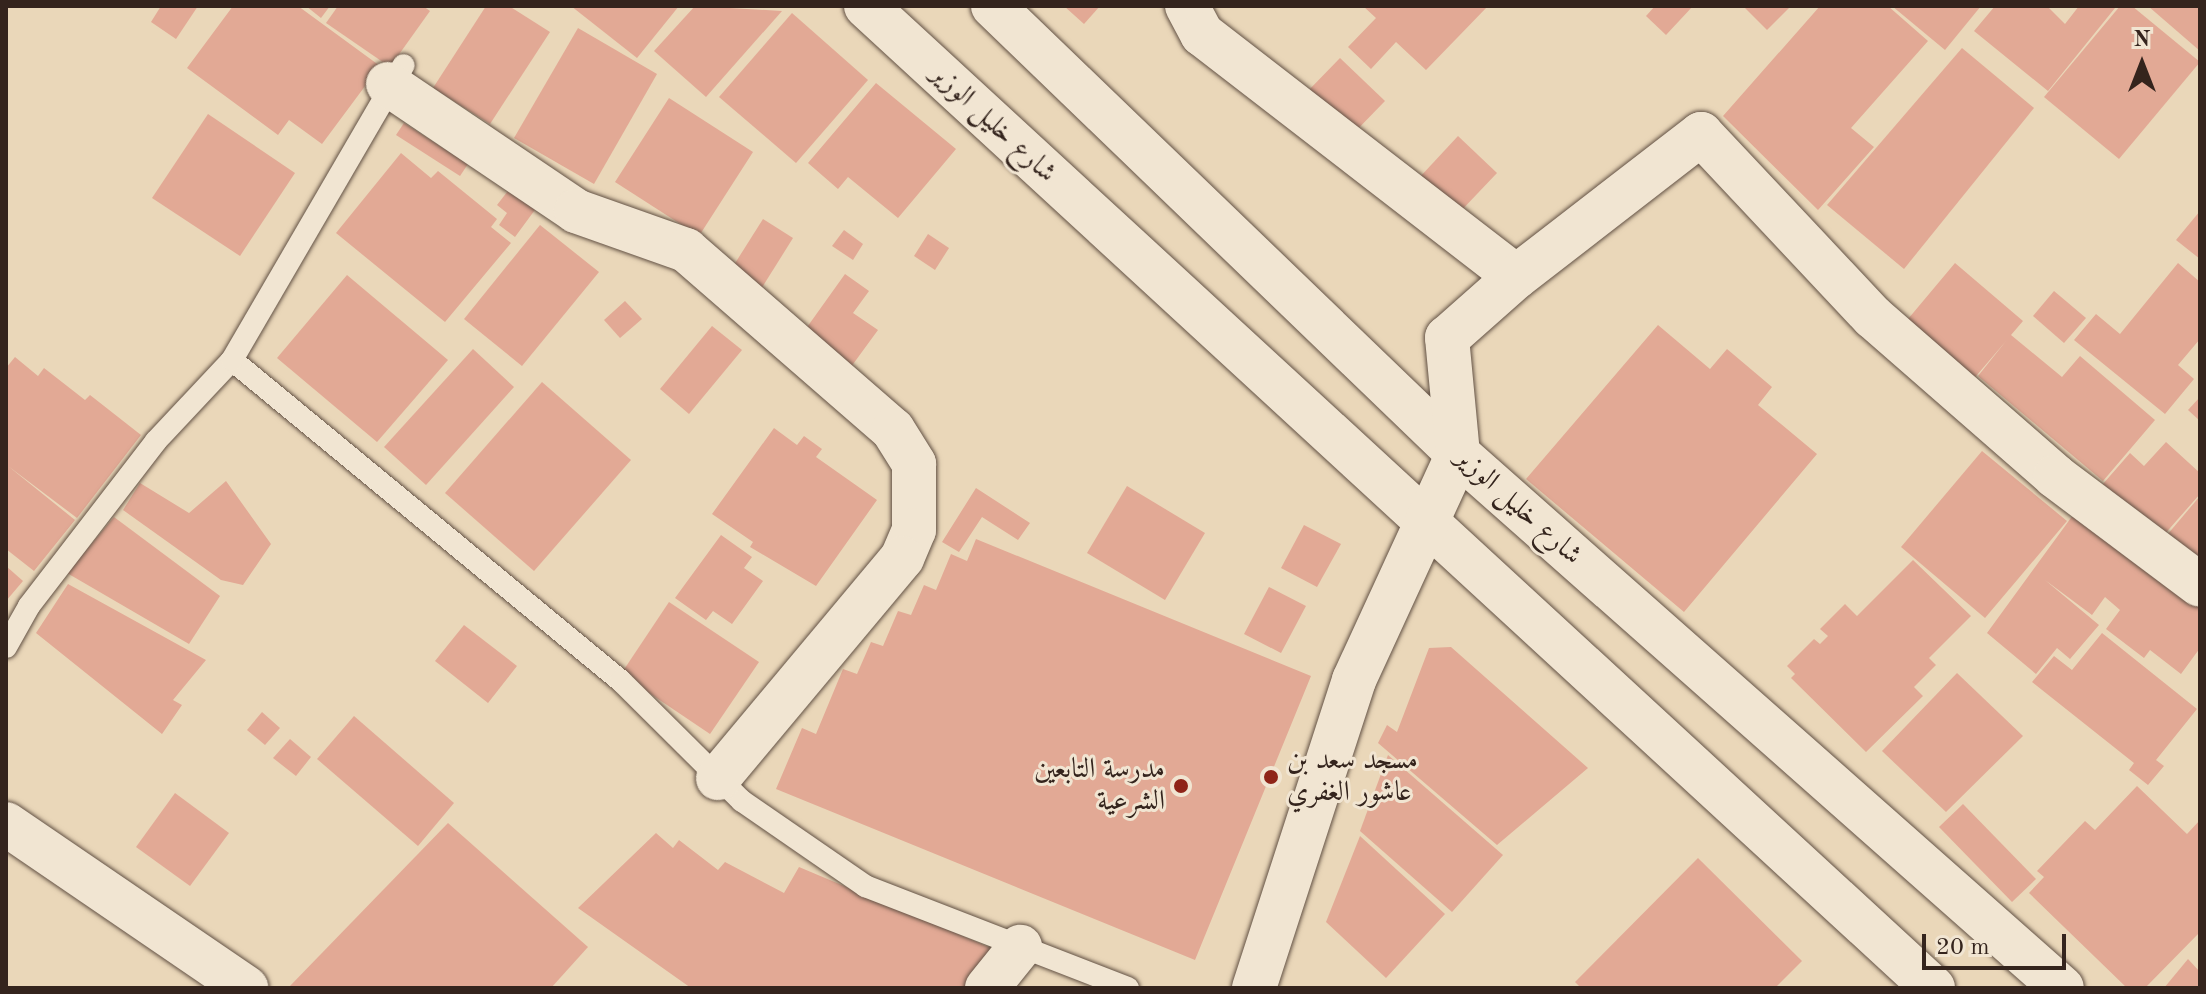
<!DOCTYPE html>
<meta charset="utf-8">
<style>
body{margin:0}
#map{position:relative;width:2206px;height:994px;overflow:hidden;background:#ead7b9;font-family:"Old Standard TT",Amiri,serif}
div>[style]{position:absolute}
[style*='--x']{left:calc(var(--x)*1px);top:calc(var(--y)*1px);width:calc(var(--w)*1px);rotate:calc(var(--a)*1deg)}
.building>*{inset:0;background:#e2a995}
.roads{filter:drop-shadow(0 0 2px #625144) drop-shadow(0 0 2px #625144)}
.lane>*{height:22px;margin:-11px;padding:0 11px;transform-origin:11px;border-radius:11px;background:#f1e5d2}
.street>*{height:44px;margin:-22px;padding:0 22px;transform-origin:22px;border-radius:22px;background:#f1e5d2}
.dots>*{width:22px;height:22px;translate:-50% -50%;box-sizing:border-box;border:4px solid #f1e5d2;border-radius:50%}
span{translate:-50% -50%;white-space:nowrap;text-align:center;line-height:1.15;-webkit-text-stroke:6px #f1e5d2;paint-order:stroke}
.street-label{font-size:28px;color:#34241d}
.poi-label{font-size:28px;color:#34241d}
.left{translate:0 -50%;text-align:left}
.right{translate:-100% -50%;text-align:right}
.frame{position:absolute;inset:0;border:8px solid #34241d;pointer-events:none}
.north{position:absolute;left:2102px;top:24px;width:80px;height:80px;-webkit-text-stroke:6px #f1e5d2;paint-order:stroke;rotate:0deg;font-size:22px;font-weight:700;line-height:32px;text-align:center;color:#34241d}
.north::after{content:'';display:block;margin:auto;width:28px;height:36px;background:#34241d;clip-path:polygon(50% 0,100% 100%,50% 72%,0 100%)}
.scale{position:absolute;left:1922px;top:934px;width:144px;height:36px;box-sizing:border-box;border:4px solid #34241d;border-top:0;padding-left:10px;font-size:24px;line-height:28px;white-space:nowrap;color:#34241d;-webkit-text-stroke:6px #f1e5d2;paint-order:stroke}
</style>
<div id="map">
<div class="building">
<i style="clip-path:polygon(161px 6px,198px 6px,176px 39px,151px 22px)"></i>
<i style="clip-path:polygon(233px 6px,298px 6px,380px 66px,322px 144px,289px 120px,278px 135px,187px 68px)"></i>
<i style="clip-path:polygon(306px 6px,330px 6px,321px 18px)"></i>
<i style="clip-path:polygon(338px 6px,423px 6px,430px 11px,390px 67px,326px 23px)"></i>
<i style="clip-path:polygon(486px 6px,509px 6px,550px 32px,490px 124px,433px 88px)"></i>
<i style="clip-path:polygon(571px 6px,679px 6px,637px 58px)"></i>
<i style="clip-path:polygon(695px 6px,782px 11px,706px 97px,654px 51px)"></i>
<i style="clip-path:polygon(1064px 6px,1100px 6px,1084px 24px)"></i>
<i style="clip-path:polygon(1363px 6px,1488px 6px,1426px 70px,1396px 42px,1371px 69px,1348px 47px,1376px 18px)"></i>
<i style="clip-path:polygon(1655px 6px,1693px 6px,1666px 35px,1646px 16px)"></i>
<i style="clip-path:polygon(1743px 6px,1791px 6px,1767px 30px)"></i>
<i style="clip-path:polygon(1820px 6px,1888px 6px,1928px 41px,1851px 128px,1874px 147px,1818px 210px,1723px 116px)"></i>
<i style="clip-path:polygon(1892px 6px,1981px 6px,1945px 50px)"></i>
<i style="clip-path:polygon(1995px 6px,2047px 6px,2065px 24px,2079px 6px,2115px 8px,2048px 91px,1974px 31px)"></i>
<i style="clip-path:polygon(2120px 6px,2132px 6px,2200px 62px,2119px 159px,2044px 97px)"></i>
<i style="clip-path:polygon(2148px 6px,2200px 6px,2200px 51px)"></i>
<i style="clip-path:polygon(792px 13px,868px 80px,796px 163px,719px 97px)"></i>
<i style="clip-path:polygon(578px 28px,657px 74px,594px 184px,514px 138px)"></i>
<i style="clip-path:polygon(1962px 48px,2034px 108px,1904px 269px,1827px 205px)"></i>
<i style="clip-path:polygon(1340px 58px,1385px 101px,1350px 137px,1306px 93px)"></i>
<i style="clip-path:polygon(876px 83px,956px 149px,898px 218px,848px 177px,838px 189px,808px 163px)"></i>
<i style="clip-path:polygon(669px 98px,753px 152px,699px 236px,615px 182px)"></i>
<i style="clip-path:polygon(208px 114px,295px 173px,240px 256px,152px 198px)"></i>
<i style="clip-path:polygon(404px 123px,468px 164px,460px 176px,396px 135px)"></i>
<i style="clip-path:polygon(1458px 136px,1497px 173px,1458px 214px,1419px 178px)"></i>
<i style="clip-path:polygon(401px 153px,431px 178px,438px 171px,497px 219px,491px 227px,511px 243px,445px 322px,336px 233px)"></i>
<i style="clip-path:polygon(514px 183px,540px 203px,515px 237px,499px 225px,507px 213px,497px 205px)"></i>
<i style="clip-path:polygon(2200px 211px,2200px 259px,2176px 240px)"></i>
<i style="clip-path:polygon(763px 219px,793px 238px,758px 294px,727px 276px)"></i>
<i style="clip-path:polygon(540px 225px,599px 272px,522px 366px,464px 319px)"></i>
<i style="clip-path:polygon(844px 230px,863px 244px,853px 260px,832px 246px)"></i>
<i style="clip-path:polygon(928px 234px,949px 248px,935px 270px,914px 256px)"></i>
<i style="clip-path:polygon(1955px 263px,2023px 321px,2011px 335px,2062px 377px,2080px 356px,2155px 420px,2103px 481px,1978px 376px,2006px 341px,1971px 382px,1903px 325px)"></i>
<i style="clip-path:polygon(2178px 263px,2200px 282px,2200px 339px,2178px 365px,2194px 379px,2165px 414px,2074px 340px,2096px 314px,2120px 334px)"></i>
<i style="clip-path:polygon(845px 274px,869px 291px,853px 313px,878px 330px,848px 371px,800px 337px)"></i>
<i style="clip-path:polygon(347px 275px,448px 360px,377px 442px,277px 358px)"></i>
<i style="clip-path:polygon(2054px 291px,2086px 318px,2064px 343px,2033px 316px)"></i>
<i style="clip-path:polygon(625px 301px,642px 319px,620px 338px,604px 320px)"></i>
<i style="clip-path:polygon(1658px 325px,1710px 369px,1727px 349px,1772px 387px,1758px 405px,1817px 454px,1684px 612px,1526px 479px)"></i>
<i style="clip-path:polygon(712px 326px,742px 350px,689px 414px,660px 389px)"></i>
<i style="clip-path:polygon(473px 349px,514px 387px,426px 485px,384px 447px)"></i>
<i style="clip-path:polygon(15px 357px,38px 376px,44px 368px,85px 400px,90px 395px,141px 435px,77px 518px,8px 466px,75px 520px,34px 571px,6px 549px,6px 368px)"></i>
<i style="clip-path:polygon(542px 382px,631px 460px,534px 571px,445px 493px)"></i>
<i style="clip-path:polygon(2200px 397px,2200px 421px,2188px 410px)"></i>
<i style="clip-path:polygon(774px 428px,797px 445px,804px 436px,822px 449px,816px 457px,877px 500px,816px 586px,750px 547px,753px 542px,712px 514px)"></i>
<i style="clip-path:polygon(2166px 442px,2200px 473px,2200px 494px,2163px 536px,2103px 484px,2130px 453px,2144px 466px)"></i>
<i style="clip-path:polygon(1982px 451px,2067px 521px,1985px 618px,1901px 547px)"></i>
<i style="clip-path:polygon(226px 481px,271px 544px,243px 585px,221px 580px,123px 510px,140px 483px,189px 513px)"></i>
<i style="clip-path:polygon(1127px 486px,1205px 533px,1165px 600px,1087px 553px)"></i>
<i style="clip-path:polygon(976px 488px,1030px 523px,1018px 540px,982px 517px,959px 552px,942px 542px)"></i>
<i style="clip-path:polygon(2200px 496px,2200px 563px,2167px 535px)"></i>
<i style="clip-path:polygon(2076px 511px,2200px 590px,2200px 648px,2181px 674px,2150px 650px,2144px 658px,2106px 629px,2120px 610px,2105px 597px,2092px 615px,2045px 580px,2099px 625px,2070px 659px,2057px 648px,2036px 674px,1987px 633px)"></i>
<i style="clip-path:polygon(114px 517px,220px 596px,189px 644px,67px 573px)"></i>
<i style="clip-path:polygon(1304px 525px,1341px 544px,1317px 587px,1281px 568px)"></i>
<i style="clip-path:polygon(721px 535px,752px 557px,744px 568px,763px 581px,732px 624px,713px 611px,706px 620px,675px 598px)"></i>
<i style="clip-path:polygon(976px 539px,1311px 676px,1195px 960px,776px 789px,802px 728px,816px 734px,843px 669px,857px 674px,871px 642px,883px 646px,898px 611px,911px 615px,924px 585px,936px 590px,951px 554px,967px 561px)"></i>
<i style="clip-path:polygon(1913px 560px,1971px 616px,1929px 658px,1936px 665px,1914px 687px,1923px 696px,1866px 752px,1791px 678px,1795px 674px,1787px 666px,1814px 639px,1820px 644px,1828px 636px,1820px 629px,1845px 604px,1857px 616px)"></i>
<i style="clip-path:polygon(6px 566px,23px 581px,6px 601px)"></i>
<i style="clip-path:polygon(68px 584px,206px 660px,173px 700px,182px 705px,162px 734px,36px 633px)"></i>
<i style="clip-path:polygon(1269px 587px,1306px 606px,1281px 653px,1244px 634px)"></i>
<i style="clip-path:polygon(669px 602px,759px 662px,710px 734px,621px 674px)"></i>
<i style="clip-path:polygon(464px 625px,517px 666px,488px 703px,435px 661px)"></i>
<i style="clip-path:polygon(2102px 633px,2197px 709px,2156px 760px,2164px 766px,2148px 785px,2129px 770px,2134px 763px,2032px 682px,2054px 656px,2072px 670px)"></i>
<i style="clip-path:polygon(1451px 647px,1588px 768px,1497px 845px,1378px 743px,1387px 725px,1397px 732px,1429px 648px)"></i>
<i style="clip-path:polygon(1957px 673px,2023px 736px,1946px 812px,1882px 751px)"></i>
<i style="clip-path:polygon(262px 712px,280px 728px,265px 745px,247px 730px)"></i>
<i style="clip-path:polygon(354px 716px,454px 803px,418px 846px,317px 759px)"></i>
<i style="clip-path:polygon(290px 739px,311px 757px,296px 776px,273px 758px)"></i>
<i style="clip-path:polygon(1388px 755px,1503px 855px,1452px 912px,1360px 831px)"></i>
<i style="clip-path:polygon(2137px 786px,2187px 834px,2200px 820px,2200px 932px,2145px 988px,2127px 988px,2029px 893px,2044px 877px,2037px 871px,2085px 821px,2095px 830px)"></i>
<i style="clip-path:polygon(175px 793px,229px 833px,190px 886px,136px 847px)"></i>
<i style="clip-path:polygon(1963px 804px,2036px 879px,2012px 902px,1939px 827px)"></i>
<i style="clip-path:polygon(448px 823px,588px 947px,551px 988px,288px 988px)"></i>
<i style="clip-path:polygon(656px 833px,673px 848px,679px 840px,718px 870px,725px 862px,784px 893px,799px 867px,991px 948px,973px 988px,691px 988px,578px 908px)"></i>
<i style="clip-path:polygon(1360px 836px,1445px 914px,1386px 978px,1326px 922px)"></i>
<i style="clip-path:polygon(1698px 858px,1802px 961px,1775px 988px,1581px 988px,1575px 982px)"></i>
<i style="clip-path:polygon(2188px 959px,2200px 972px,2200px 988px,2164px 988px)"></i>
</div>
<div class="roads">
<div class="lane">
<i style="--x:232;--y:360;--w:504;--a:39.53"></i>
<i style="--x:621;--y:681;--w:170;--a:44.8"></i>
<i style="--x:742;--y:801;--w:150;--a:34.6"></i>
<i style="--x:865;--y:886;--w:282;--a:21.2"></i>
<i style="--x:6;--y:647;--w:47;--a:-60.7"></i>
<i style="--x:29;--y:606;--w:208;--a:-52.4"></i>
<i style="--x:156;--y:441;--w:111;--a:-46.8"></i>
<i style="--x:232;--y:360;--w:341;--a:-59.8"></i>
</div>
<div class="street">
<i style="--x:866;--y:6;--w:1450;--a:42.62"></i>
<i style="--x:993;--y:6;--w:646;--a:43.93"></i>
<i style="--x:1458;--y:454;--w:806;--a:41.48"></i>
<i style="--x:1187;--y:6;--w:32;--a:62"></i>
<i style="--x:1202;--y:34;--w:397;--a:37.7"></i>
<i style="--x:1516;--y:277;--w:234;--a:-37.7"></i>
<i style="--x:1701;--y:134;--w:251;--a:46.8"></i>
<i style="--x:1873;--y:317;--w:242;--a:41.1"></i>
<i style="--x:2055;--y:476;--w:181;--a:36.9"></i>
<i style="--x:388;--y:84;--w:227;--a:34"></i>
<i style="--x:576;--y:211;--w:117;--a:19.5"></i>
<i style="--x:686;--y:250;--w:274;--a:41"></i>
<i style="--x:893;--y:430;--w:40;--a:58"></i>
<i style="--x:914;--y:464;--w:66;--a:90"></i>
<i style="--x:914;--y:530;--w:30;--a:113"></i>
<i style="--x:902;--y:558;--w:287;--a:129.9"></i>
<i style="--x:6;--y:824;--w:291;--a:34.3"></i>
<i style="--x:987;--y:988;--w:53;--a:-51.2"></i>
<i style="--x:1254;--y:988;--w:324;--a:-72"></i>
<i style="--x:1354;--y:680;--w:249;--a:-65.3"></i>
<i style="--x:1458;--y:454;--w:117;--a:-95.4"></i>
<i style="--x:1447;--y:338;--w:92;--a:-41.5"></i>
</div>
</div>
<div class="dots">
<i style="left:1271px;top:777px;background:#8f2418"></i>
<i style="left:1181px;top:786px;background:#8f2418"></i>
</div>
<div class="street-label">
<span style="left:993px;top:124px;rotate:43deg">شارع خليل الوزير</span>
<span style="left:1518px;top:507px;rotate:42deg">شارع خليل الوزير</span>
</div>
<div class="poi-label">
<span class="left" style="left:1287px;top:777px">مسجد سعد بن<br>عاشور الغفري</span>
<span class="right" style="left:1165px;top:786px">مدرسة التابعين<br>الشرعية</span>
</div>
<div class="frame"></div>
<div class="north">N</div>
<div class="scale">20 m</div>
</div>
